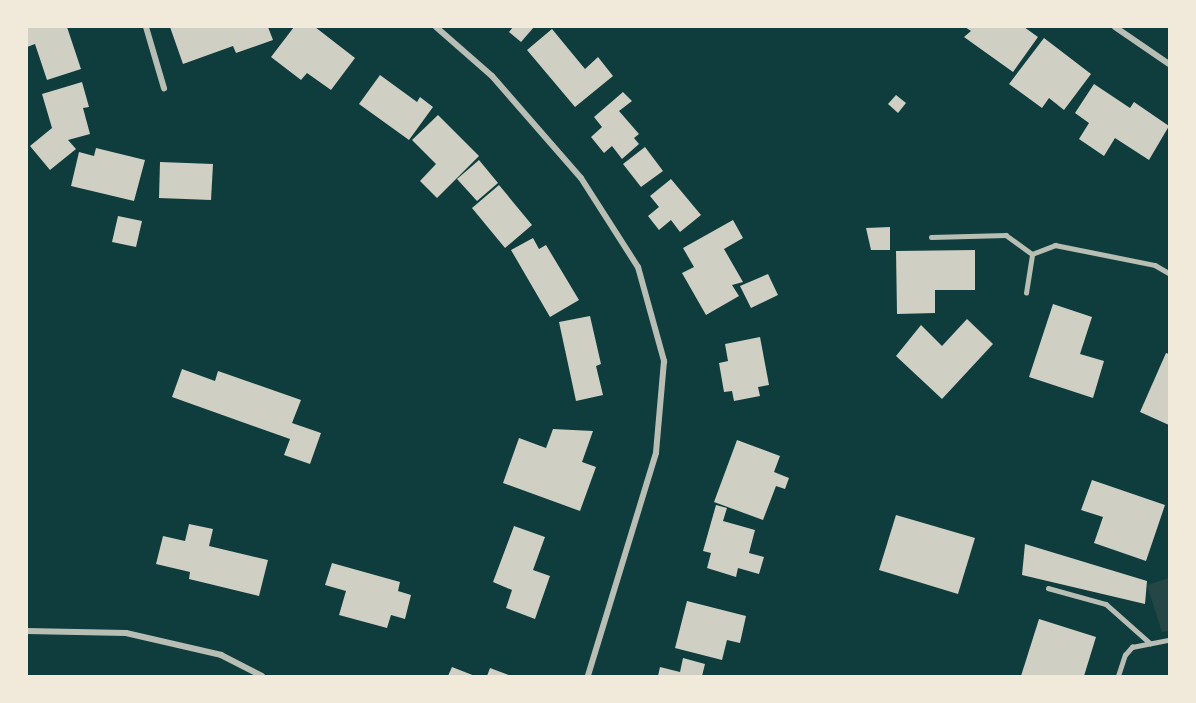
<!DOCTYPE html>
<style>
body{margin:0}
#map{position:relative;width:1196px;height:703px;overflow:hidden;background:#0f3d3e;font-family:"Noto Sans",sans-serif}
div>[style]{position:absolute}
[style*='--x']{left:calc(var(--x)*1px);top:calc(var(--y)*1px);width:calc(var(--w)*1px);rotate:calc(var(--a)*1deg)}
.green>*{inset:0;background:#244646}
.building>*{inset:0;background:#cfcfc3}
.service>*{height:4.5px;margin:-2.25px;padding:0 2.25px;transform-origin:2.25px;border-radius:2.25px;background:#b8beb3}
.minor>*{height:6px;margin:-3px;padding:0 3px;transform-origin:3px;border-radius:3px;background:#b8beb3}
span{translate:-50% -50%;white-space:nowrap;text-align:center;line-height:1.15;-webkit-text-stroke:4.5px #f1e9da;paint-order:stroke}
.frame{position:absolute;inset:0;border:28px solid #f1e9da;pointer-events:none}
</style>
<div id="map">
<div class="green">
<i style="clip-path:polygon(1169px 578px,1169px 631px,1162px 632px,1147px 585px)"></i>
</div>
<div class="building">
<i style="clip-path:polygon(31px 27px,67px 27px,81px 69px,47px 80px,35px 44px,27px 47px,27px 28px)"></i>
<i style="clip-path:polygon(170px 27px,268px 27px,273px 40px,236px 53px,233px 46px,183px 64px)"></i>
<i style="clip-path:polygon(294px 27px,315px 27px,355px 58px,331px 90px,307px 73px,301px 80px,271px 57px)"></i>
<i style="clip-path:polygon(513px 27px,534px 27px,521px 42px,509px 32px)"></i>
<i style="clip-path:polygon(965px 27px,1024px 27px,1038px 37px,1013px 72px,964px 37px,971px 31px)"></i>
<i style="clip-path:polygon(552px 29px,585px 69px,598px 57px,613px 76px,575px 107px,527px 50px)"></i>
<i style="clip-path:polygon(1044px 38px,1091px 74px,1064px 110px,1049px 98px,1042px 108px,1009px 84px)"></i>
<i style="clip-path:polygon(380px 75px,417px 102px,420px 97px,433px 107px,409px 140px,359px 104px)"></i>
<i style="clip-path:polygon(82px 82px,89px 107px,83px 108px,90px 134px,68px 140px,76px 149px,50px 170px,30px 146px,52px 128px,42px 94px)"></i>
<i style="clip-path:polygon(1094px 84px,1130px 108px,1134px 102px,1169px 126px,1149px 160px,1115px 138px,1104px 156px,1079px 139px,1089px 123px,1075px 113px)"></i>
<i style="clip-path:polygon(623px 92px,632px 101px,619px 111px,639px 134px,634px 138px,639px 144px,622px 159px,612px 146px,604px 153px,591px 137px,602px 127px,594px 117px)"></i>
<i style="clip-path:polygon(896px 95px,906px 103px,898px 113px,888px 104px)"></i>
<i style="clip-path:polygon(438px 115px,479px 156px,437px 198px,420px 181px,436px 164px,412px 140px)"></i>
<i style="clip-path:polygon(645px 147px,663px 171px,641px 187px,623px 164px)"></i>
<i style="clip-path:polygon(96px 148px,145px 160px,134px 201px,71px 186px,79px 152px,94px 156px)"></i>
<i style="clip-path:polygon(479px 160px,498px 183px,477px 201px,457px 179px)"></i>
<i style="clip-path:polygon(160px 162px,213px 164px,211px 200px,159px 198px)"></i>
<i style="clip-path:polygon(671px 179px,701px 215px,680px 232px,671px 220px,659px 230px,648px 216px,659px 207px,650px 196px)"></i>
<i style="clip-path:polygon(499px 185px,532px 225px,505px 248px,472px 208px)"></i>
<i style="clip-path:polygon(118px 216px,142px 221px,136px 247px,112px 242px)"></i>
<i style="clip-path:polygon(733px 220px,743px 238px,724px 249px,743px 282px,732px 285px,739px 296px,706px 315px,682px 273px,694px 267px,683px 248px)"></i>
<i style="clip-path:polygon(890px 227px,890px 250px,871px 250px,866px 228px)"></i>
<i style="clip-path:polygon(533px 238px,539px 249px,546px 245px,579px 300px,550px 317px,511px 250px)"></i>
<i style="clip-path:polygon(975px 250px,975px 290px,935px 290px,935px 313px,897px 314px,896px 251px)"></i>
<i style="clip-path:polygon(768px 274px,778px 295px,751px 308px,740px 286px)"></i>
<i style="clip-path:polygon(1053px 304px,1092px 317px,1080px 354px,1104px 361px,1093px 398px,1029px 377px)"></i>
<i style="clip-path:polygon(590px 316px,601px 364px,596px 366px,603px 395px,576px 401px,559px 322px)"></i>
<i style="clip-path:polygon(967px 319px,993px 344px,942px 399px,896px 356px,921px 325px,942px 346px)"></i>
<i style="clip-path:polygon(760px 337px,769px 385px,758px 387px,760px 396px,734px 401px,732px 391px,724px 392px,719px 363px,728px 361px,725px 344px)"></i>
<i style="clip-path:polygon(1166px 353px,1169px 354px,1169px 425px,1140px 412px)"></i>
<i style="clip-path:polygon(182px 369px,215px 381px,218px 371px,301px 400px,292px 423px,321px 433px,310px 464px,284px 455px,290px 439px,172px 397px)"></i>
<i style="clip-path:polygon(553px 429px,593px 431px,582px 462px,596px 467px,580px 511px,503px 483px,519px 438px,546px 448px)"></i>
<i style="clip-path:polygon(737px 440px,780px 456px,774px 472px,789px 478px,785px 489px,776px 486px,763px 520px,714px 502px)"></i>
<i style="clip-path:polygon(1092px 480px,1165px 505px,1146px 561px,1094px 543px,1103px 517px,1081px 510px)"></i>
<i style="clip-path:polygon(716px 505px,727px 508px,723px 521px,755px 530px,749px 553px,764px 557px,759px 574px,738px 568px,736px 577px,707px 568px,711px 553px,703px 551px)"></i>
<i style="clip-path:polygon(896px 515px,975px 538px,958px 594px,879px 570px)"></i>
<i style="clip-path:polygon(189px 524px,213px 529px,209px 546px,268px 560px,259px 596px,189px 579px,190px 572px,156px 564px,163px 536px,185px 541px)"></i>
<i style="clip-path:polygon(514px 526px,545px 537px,533px 570px,550px 576px,535px 619px,506px 608px,512px 590px,493px 582px)"></i>
<i style="clip-path:polygon(1025px 544px,1147px 581px,1145px 604px,1022px 575px)"></i>
<i style="clip-path:polygon(332px 563px,400px 582px,398px 591px,411px 595px,405px 619px,391px 615px,387px 628px,339px 615px,346px 591px,325px 585px)"></i>
<i style="clip-path:polygon(687px 601px,746px 616px,740px 643px,727px 640px,722px 660px,675px 648px)"></i>
<i style="clip-path:polygon(1039px 619px,1096px 637px,1084px 676px,1021px 676px)"></i>
<i style="clip-path:polygon(683px 658px,705px 664px,702px 676px,658px 676px,660px 667px,680px 672px)"></i>
<i style="clip-path:polygon(452px 667px,475px 676px,448px 676px)"></i>
<i style="clip-path:polygon(490px 668px,511px 676px,487px 676px)"></i>
</div>
<div class="service">
<i style="--x:931;--y:237;--w:75;--a:-1.5"></i>
<i style="--x:1006;--y:235;--w:32;--a:36"></i>
<i style="--x:1026;--y:293;--w:39;--a:-81"></i>
<i style="--x:1032;--y:254;--w:25;--a:-21"></i>
<i style="--x:1055;--y:245;--w:102;--a:11.3"></i>
<i style="--x:1155;--y:265;--w:16;--a:30"></i>
<i style="--x:1048;--y:588;--w:60;--a:15.4"></i>
<i style="--x:1106;--y:604;--w:59;--a:41.6"></i>
<i style="--x:1118;--y:676;--w:22;--a:-72"></i>
<i style="--x:1125;--y:655;--w:11;--a:-49"></i>
<i style="--x:1132;--y:647;--w:38;--a:-11"></i>
</div>
<div class="minor">
<i style="--x:146;--y:27;--w:64;--a:73.6"></i>
<i style="--x:436;--y:27;--w:74;--a:41.2"></i>
<i style="--x:492;--y:76;--w:135;--a:48.9"></i>
<i style="--x:581;--y:178;--w:106;--a:57.4"></i>
<i style="--x:638;--y:267;--w:98;--a:74.5"></i>
<i style="--x:664;--y:361;--w:92;--a:95"></i>
<i style="--x:656;--y:453;--w:233;--a:107"></i>
<i style="--x:1115;--y:27;--w:65;--a:34.4"></i>
<i style="--x:27;--y:631;--w:99;--a:1.2"></i>
<i style="--x:126;--y:633;--w:98;--a:13"></i>
<i style="--x:221;--y:655;--w:46;--a:27.1"></i>
</div>
<div class="frame"></div>
</div>
